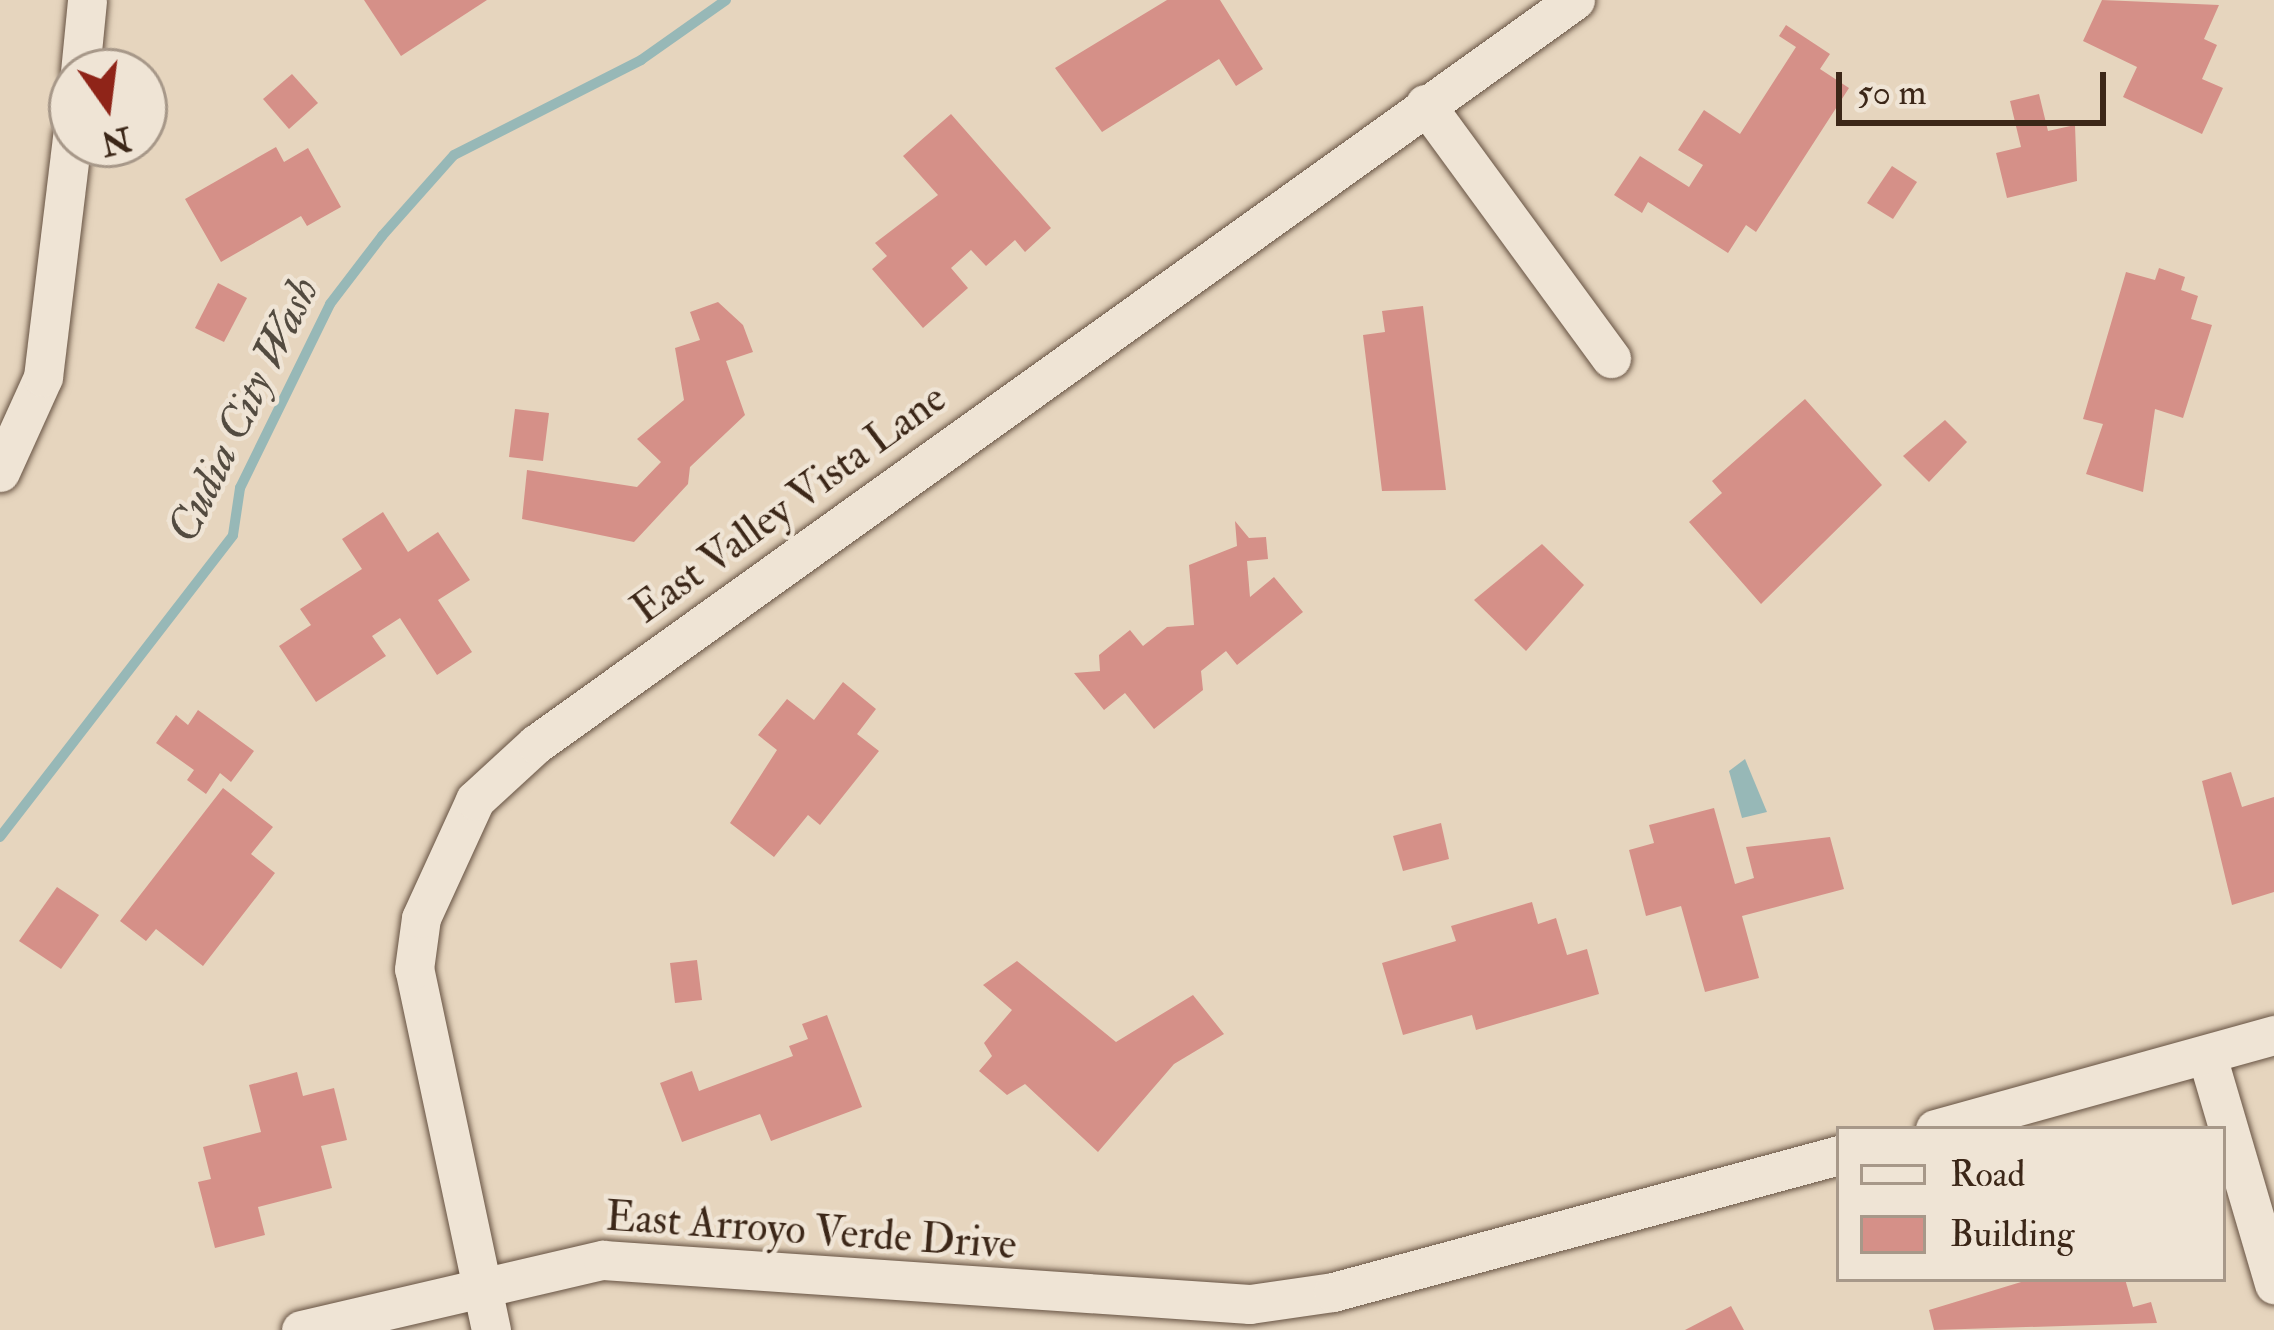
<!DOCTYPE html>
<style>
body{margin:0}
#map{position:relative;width:2274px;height:1330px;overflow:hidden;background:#e6d5be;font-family:"IM FELL Double Pica",serif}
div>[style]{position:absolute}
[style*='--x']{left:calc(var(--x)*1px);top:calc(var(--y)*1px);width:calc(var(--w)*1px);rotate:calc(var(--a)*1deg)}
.water>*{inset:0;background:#97b8b7}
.stream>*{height:10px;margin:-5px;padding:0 5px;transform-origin:5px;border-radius:5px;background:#97b8b7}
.building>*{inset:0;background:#d59088}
.roads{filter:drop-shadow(0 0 3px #665242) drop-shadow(0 0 3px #665242)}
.street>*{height:39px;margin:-19.5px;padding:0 19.5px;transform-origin:19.5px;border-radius:19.5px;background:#efe4d5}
span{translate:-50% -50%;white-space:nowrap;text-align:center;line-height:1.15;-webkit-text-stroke:9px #efe4d5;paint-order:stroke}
.street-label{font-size:42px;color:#3c2718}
.water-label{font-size:45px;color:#534b40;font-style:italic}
.legend{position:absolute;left:1836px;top:1126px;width:390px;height:156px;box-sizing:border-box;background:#efe4d5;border:3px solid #a79889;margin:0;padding:15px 21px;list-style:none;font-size:36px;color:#3c2718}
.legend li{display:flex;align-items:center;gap:24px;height:60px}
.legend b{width:60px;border:3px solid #a79889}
.north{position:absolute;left:48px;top:48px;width:120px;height:120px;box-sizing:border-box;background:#efe4d5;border:3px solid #a79889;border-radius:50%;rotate:166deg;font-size:33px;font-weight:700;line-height:48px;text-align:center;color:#3c2718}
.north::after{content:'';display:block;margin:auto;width:42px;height:54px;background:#8f2418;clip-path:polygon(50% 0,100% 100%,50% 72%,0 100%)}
.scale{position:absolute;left:1836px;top:72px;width:270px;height:54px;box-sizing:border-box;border:6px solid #3c2718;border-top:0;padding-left:15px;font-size:36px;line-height:42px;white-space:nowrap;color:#3c2718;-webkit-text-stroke:9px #efe4d5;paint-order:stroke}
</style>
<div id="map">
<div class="water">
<i style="clip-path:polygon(1745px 759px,1767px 812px,1742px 818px,1729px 771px)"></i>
</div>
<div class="stream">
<i style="--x:0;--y:837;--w:381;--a:-52.3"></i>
<i style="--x:233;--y:535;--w:48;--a:-81.5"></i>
<i style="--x:240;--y:488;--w:205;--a:-63.9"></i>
<i style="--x:330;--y:304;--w:86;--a:-52.6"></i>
<i style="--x:382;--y:236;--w:108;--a:-48.4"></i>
<i style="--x:454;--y:155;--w:210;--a:-26.9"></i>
<i style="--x:641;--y:60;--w:104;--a:-35.2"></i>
</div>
<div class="building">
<i style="clip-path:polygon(364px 0,487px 0,401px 56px)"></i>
<i style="clip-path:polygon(1167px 0,1220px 0,1263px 69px,1236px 86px,1219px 59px,1102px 132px,1055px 68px)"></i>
<i style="clip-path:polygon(2102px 0,2219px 5px,2204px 39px,2217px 45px,2202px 79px,2223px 88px,2202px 134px,2123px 97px,2137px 67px,2083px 41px)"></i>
<i style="clip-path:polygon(1786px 25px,1830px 54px,1820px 69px,1849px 88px,1756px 232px,1746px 225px,1728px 253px,1648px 202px,1642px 213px,1614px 195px,1640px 156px,1689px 187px,1703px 165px,1678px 150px,1704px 110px,1740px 134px,1796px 47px,1779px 36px)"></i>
<i style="clip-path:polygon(292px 74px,318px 103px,289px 129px,263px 99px)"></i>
<i style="clip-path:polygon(2039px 94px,2048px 131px,2075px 125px,2077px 181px,2007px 198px,1996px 153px,2021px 147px,2010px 101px)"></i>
<i style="clip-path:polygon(951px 114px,1051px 228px,1025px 252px,1015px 240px,986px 266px,971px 250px,951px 268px,968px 288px,923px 328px,872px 269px,887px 256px,875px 243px,938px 195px,903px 156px)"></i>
<i style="clip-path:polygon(276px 147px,284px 162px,308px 148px,341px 207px,307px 226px,301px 216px,221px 262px,185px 199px)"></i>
<i style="clip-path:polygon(1892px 166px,1917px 182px,1893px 219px,1867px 203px)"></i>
<i style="clip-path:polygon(2159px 268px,2185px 277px,2181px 290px,2198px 296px,2191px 319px,2212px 325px,2183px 418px,2155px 409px,2143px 492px,2086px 474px,2103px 424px,2083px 419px,2126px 272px,2155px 280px)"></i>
<i style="clip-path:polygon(218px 283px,247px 298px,224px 342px,195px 328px)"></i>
<i style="clip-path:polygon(718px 302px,743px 325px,753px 352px,726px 361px,745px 415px,690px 467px,688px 484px,634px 542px,522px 519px,527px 470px,637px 487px,661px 462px,637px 439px,684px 400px,675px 348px,700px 340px,690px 312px)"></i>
<i style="clip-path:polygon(1423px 306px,1446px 490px,1382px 491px,1363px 335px,1385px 332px,1382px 311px)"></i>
<i style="clip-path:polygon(1805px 399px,1882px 485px,1761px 604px,1689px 522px,1722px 493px,1712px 481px)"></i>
<i style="clip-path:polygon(515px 409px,549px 413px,543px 461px,509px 457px)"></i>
<i style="clip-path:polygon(1945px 420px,1967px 442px,1929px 482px,1903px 456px)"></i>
<i style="clip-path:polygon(383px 512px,408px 552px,438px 532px,470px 580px,438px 600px,472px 652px,437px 675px,400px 618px,372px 636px,386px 656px,316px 702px,279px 646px,311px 625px,300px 609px,362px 569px,342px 539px)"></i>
<i style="clip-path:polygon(1235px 521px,1249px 538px,1266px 537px,1268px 559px,1247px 561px,1250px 597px,1274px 577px,1303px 612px,1237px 665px,1226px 651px,1201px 671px,1203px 690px,1154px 729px,1125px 693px,1104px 710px,1074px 673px,1100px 671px,1099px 655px,1130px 630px,1143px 646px,1167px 627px,1194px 625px,1189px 565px,1237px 546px)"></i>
<i style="clip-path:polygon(1542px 544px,1584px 585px,1526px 651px,1474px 600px)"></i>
<i style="clip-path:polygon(843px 682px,876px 709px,857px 734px,879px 751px,820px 825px,808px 815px,774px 857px,730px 823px,777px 750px,758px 735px,787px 699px,814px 720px)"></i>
<i style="clip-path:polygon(198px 710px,254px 751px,231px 782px,220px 773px,206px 794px,187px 780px,194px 770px,156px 743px,176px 715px,188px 725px)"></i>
<i style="clip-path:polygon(2231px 772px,2242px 807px,2274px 797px,2274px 892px,2232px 905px,2202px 781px)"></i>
<i style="clip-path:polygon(223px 788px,273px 827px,251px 854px,275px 873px,203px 966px,156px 929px,146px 941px,120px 921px)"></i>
<i style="clip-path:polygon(1714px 808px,1735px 884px,1754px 878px,1746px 847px,1830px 837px,1844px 889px,1742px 916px,1759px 978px,1705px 992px,1681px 906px,1646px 916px,1629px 850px,1654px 843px,1649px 825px)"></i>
<i style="clip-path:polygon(1441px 823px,1449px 859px,1403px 871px,1393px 836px)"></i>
<i style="clip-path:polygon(57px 887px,99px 915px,61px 969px,19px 941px)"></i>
<i style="clip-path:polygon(1532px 902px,1538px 924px,1556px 918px,1567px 955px,1587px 949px,1599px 994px,1476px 1030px,1472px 1015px,1403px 1035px,1382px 963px,1456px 941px,1451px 926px)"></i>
<i style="clip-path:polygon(697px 960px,702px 1000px,675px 1003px,670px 963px)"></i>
<i style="clip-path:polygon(1017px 961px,1116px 1042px,1193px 995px,1224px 1034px,1174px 1064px,1098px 1152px,1025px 1084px,1007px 1095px,979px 1071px,992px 1056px,984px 1043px,1012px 1010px,983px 985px)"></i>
<i style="clip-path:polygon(827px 1015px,862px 1107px,771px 1141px,760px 1114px,682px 1142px,660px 1083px,692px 1071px,699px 1091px,793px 1056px,789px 1046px,808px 1039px,802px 1024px)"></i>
<i style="clip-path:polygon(297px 1072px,303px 1096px,334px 1088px,347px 1140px,321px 1146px,332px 1188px,258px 1207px,265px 1235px,215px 1248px,198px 1182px,211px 1179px,203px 1147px,261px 1132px,249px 1085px)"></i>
<i style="clip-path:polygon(2031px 1279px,2125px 1279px,2133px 1307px,2151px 1302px,2157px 1323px,1934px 1330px,1929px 1310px)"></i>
<i style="clip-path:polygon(1731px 1306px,1744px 1330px,1685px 1330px)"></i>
</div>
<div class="roads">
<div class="street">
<i style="--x:80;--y:72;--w:72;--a:-84.4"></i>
<i style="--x:1425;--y:104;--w:315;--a:53.8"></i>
<i style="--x:0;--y:472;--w:104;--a:-65.6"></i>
<i style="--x:43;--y:377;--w:243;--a:-83.1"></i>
<i style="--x:2207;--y:1056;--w:238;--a:73.6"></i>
<i style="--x:1935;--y:1129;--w:352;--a:-15.5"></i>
<i style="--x:301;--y:1330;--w:310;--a:-13.1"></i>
<i style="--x:603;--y:1260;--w:648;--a:3.89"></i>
<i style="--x:1250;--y:1304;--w:84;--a:-8.2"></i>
<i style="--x:1333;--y:1292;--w:524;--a:-15.15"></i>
<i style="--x:491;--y:1330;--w:369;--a:-102"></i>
<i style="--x:414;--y:969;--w:51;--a:-82.2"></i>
<i style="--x:421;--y:918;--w:130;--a:-65.4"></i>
<i style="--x:475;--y:800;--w:83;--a:-42.6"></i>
<i style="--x:536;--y:744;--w:1278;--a:-35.61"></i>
</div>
</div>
<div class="street-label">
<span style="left:789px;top:504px;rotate:-36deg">East Valley Vista Lane</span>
<span style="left:811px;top:1231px;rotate:4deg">East Arroyo Verde Drive</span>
</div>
<div class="water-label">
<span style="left:244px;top:410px;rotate:-64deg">Cudia City Wash</span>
</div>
<ul class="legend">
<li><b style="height:15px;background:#efe4d5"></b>Road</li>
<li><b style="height:33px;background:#d59088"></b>Building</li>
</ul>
<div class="north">N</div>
<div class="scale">50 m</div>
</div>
